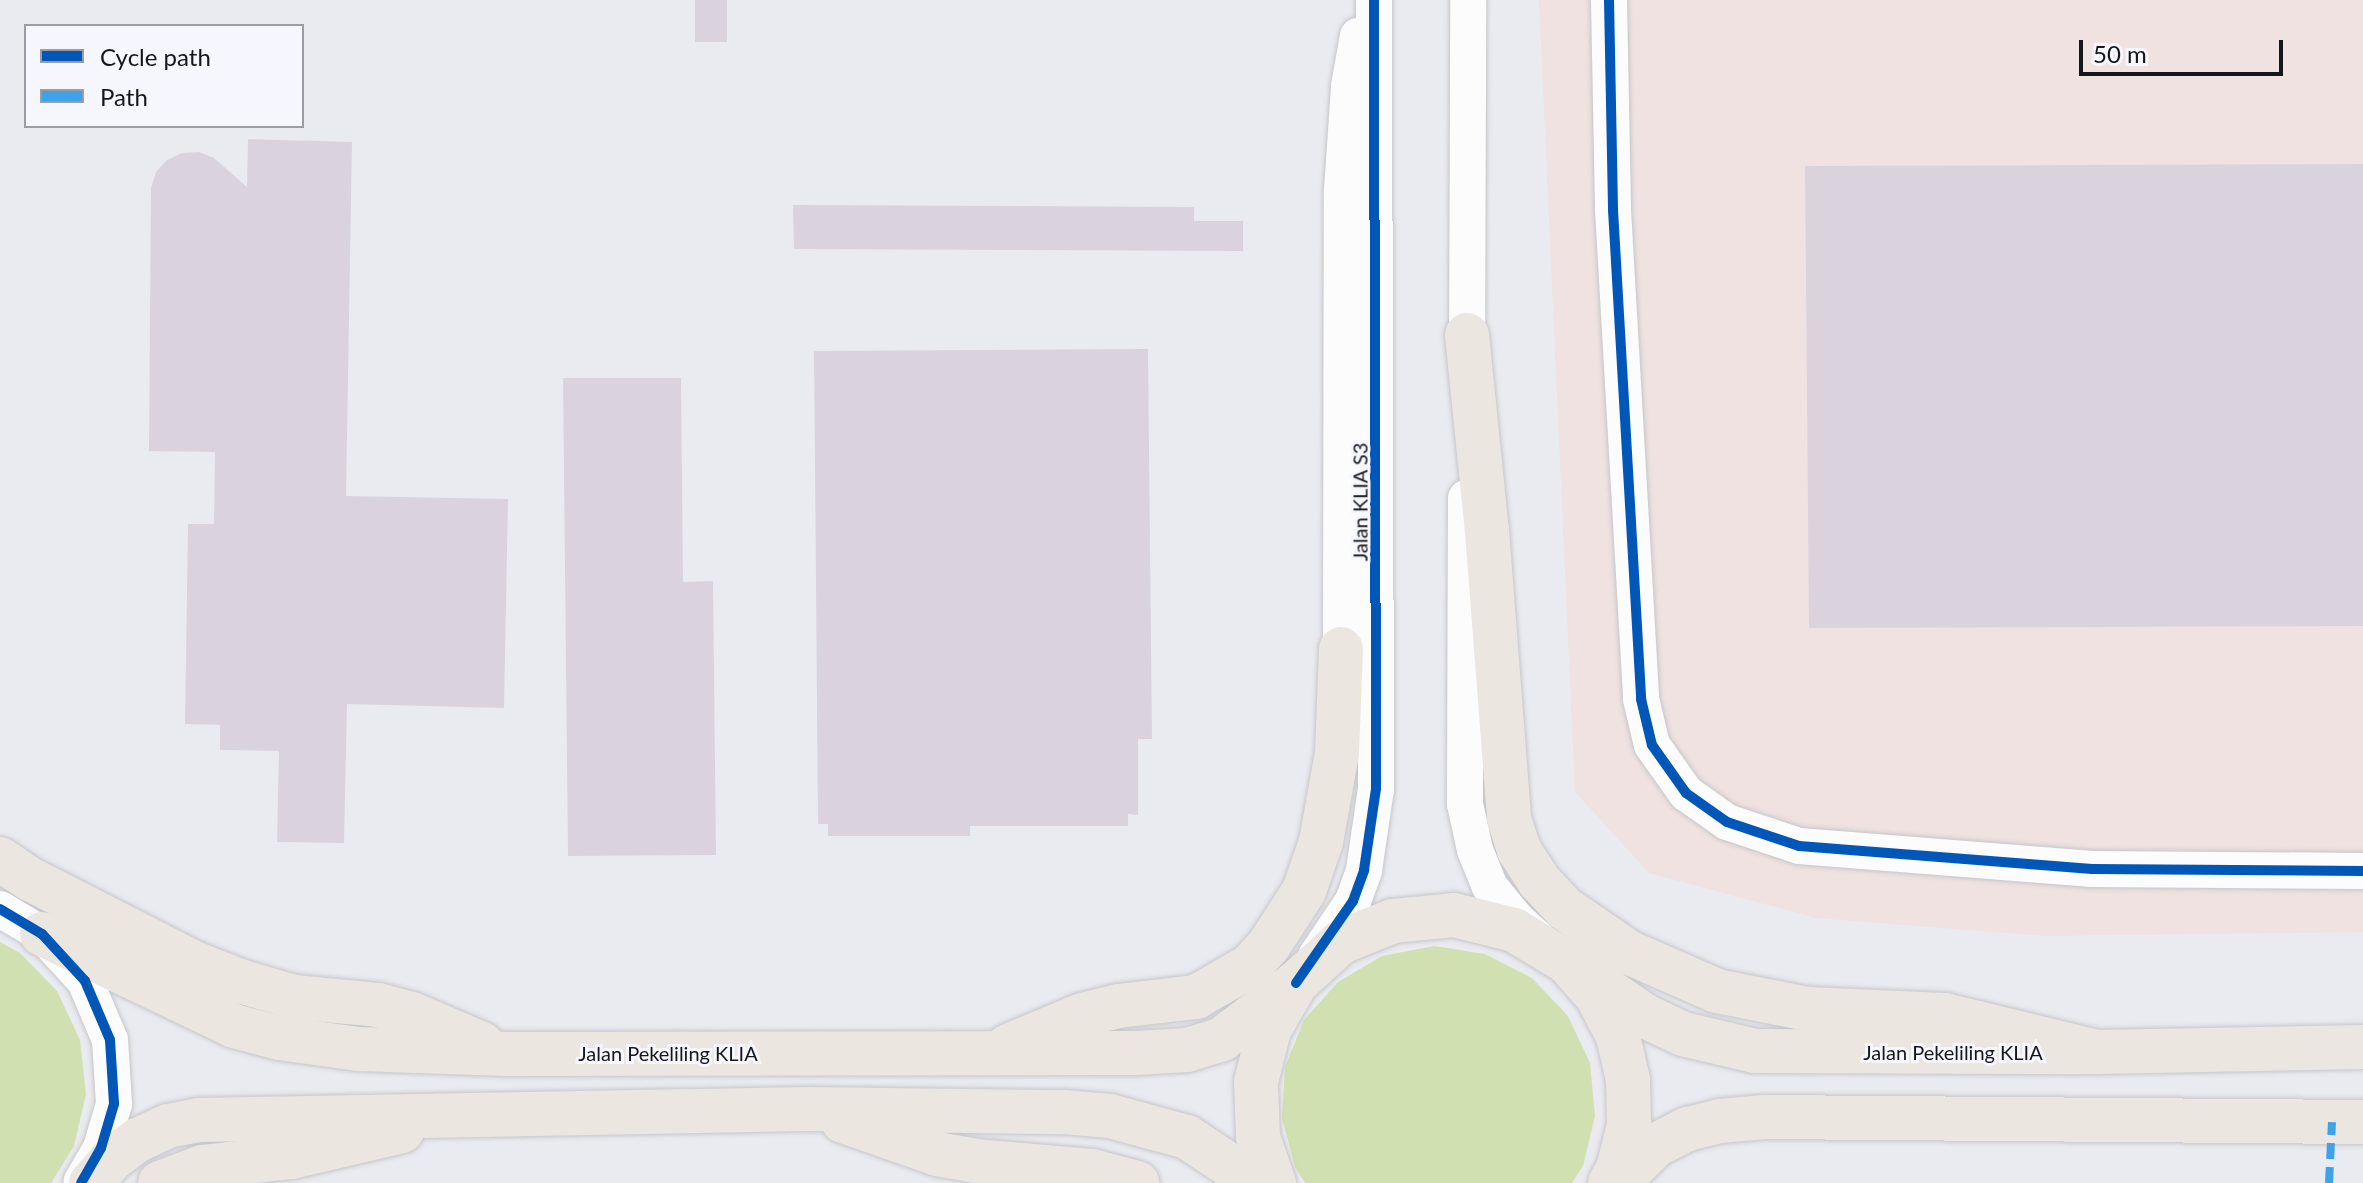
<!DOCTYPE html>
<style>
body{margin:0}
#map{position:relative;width:2363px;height:1183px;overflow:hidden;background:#eaebf0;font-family:Lato,sans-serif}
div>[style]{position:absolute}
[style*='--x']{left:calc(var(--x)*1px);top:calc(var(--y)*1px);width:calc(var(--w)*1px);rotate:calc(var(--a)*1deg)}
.industrial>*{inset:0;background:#efe2e0}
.green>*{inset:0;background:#d1e0b1}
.building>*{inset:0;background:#dad3de}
.roads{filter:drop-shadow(0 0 2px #c6c6ca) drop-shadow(0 0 2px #c6c6ca)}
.minor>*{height:36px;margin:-18px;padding:0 18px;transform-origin:18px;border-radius:18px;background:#fcfcfd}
.major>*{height:44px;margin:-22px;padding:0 22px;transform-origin:22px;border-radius:22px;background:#ebe6e0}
.quiet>*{height:8px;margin-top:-4px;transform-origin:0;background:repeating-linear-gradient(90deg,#3da2ea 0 16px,transparent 0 24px)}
.cycleway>*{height:10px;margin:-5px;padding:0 5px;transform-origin:5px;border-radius:5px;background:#0057b8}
span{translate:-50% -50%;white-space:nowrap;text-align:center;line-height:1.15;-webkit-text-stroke:6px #f6f7fe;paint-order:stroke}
.street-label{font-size:20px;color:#16171a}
.legend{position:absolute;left:24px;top:24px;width:280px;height:104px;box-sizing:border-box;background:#f6f7fe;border:2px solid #9c9da3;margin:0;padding:10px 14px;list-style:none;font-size:24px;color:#16171a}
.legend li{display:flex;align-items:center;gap:16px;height:40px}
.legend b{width:40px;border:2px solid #9c9da3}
.scale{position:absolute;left:2079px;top:40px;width:204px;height:36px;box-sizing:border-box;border:4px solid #16171a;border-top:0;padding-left:10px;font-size:24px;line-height:28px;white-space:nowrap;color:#16171a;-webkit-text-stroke:6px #f6f7fe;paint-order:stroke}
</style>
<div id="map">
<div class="industrial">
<i style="clip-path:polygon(1539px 0,2363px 0,2363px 932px,2045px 936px,1816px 918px,1649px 873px,1575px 792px)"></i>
</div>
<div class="green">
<i style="clip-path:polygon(0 942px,20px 953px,57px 991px,80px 1040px,86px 1094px,74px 1146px,51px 1183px,0 1183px)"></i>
<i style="clip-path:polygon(1434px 946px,1485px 954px,1532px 978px,1568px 1016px,1590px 1063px,1595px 1116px,1583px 1166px,1572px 1183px,1305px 1183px,1295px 1167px,1282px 1118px,1285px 1067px,1304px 1020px,1338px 982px,1382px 956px)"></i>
</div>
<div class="building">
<i style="clip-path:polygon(695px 0,727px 0,727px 42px,695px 42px)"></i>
<i style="clip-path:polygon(248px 139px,352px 142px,346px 496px,508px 499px,504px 708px,347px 704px,344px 843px,277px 842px,279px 751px,220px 750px,220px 725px,185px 724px,188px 524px,214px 524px,215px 452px,149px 451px,151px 188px,156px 172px,167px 160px,182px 153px,199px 152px,214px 158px,247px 187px)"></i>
<i style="clip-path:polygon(2363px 164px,2363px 626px,1809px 628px,1805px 166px)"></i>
<i style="clip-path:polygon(793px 205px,1194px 207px,1194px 221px,1243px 221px,1243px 251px,794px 249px)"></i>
<i style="clip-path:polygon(1148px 349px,1152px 739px,1138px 739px,1138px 815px,1128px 814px,1128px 826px,970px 826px,970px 836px,828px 836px,828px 824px,818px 824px,814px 351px)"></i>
<i style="clip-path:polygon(563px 378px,681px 378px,683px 582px,713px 581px,716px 855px,568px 856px)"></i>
</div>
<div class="roads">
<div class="minor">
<i style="--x:1609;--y:0;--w:210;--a:88.9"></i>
<i style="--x:1613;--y:210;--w:490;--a:86.7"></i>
<i style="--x:1641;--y:699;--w:47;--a:76.6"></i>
<i style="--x:1652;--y:745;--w:59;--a:54.7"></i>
<i style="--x:1686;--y:793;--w:50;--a:35.3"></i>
<i style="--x:1727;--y:822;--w:76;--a:18.4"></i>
<i style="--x:1799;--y:846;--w:294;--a:4.5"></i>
<i style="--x:2092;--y:869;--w:271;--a:0.4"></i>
<i style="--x:1467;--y:362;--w:362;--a:-89.8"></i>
<i style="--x:1466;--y:498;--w:306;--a:90.2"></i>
<i style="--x:1465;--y:804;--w:47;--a:77.7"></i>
<i style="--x:1475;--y:850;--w:40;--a:68"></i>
<i style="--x:1490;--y:887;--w:43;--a:50.7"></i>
<i style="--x:1517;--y:920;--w:28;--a:42"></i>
<i style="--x:1341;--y:649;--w:459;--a:-89.9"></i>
<i style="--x:1342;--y:190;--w:104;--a:-86.1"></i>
<i style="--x:1349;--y:86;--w:51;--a:-79.8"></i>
<i style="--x:0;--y:909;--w:49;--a:30.8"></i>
<i style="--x:42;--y:934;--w:64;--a:47.5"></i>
<i style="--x:85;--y:981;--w:64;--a:67"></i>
<i style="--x:110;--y:1040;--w:64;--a:86.4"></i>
<i style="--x:114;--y:1104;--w:46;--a:106.5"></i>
<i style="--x:101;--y:1148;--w:39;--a:120"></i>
<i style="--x:1316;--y:956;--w:66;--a:-56.1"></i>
<i style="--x:1353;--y:901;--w:33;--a:-70"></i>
<i style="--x:1364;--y:870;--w:82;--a:-81.6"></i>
<i style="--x:1376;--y:789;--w:789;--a:-90.15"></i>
</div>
<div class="major">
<i style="--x:1467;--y:335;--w:197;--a:84.2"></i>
<i style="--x:1487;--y:531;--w:289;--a:85.6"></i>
<i style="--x:1509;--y:819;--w:33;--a:72"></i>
<i style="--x:1519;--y:850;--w:37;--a:57"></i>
<i style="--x:1539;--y:881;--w:37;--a:47"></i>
<i style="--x:1564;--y:908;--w:80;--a:34.3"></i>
<i style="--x:1630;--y:953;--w:95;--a:23.6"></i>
<i style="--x:1717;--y:991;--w:93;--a:11.2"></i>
<i style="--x:1808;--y:1009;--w:137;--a:2.5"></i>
<i style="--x:1945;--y:1015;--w:156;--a:13.7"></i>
<i style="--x:0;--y:859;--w:36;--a:34"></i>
<i style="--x:30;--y:879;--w:184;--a:27.1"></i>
<i style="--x:194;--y:963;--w:53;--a:21.2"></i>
<i style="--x:243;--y:982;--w:53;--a:16.4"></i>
<i style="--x:294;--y:997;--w:84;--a:5.4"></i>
<i style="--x:378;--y:1005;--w:35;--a:15"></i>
<i style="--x:412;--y:1014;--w:76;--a:23.2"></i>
<i style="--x:42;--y:934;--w:213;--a:25.6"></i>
<i style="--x:234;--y:1026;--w:47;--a:14.9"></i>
<i style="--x:279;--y:1038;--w:80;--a:7.9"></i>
<i style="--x:358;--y:1049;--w:148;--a:1.9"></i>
<i style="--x:506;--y:1054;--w:630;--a:-0.09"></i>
<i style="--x:1136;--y:1053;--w:51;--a:-3.4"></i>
<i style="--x:1187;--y:1050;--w:37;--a:-17"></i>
<i style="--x:1222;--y:1039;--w:93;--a:-37.1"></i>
<i style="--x:1567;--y:962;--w:95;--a:34.7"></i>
<i style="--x:1645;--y:1016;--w:42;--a:25.3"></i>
<i style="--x:1683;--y:1034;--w:74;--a:13.3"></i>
<i style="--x:1755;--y:1051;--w:342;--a:0.2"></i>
<i style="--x:2097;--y:1052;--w:266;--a:-1.1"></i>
<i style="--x:1008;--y:1046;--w:80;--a:-22.7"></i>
<i style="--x:1082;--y:1015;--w:37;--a:-14"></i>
<i style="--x:1118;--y:1006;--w:79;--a:-6.6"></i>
<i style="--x:1196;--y:997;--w:62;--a:-29.9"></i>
<i style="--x:1250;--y:966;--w:28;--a:-48"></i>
<i style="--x:1269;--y:945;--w:64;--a:-57.1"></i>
<i style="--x:1304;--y:891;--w:52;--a:-70.9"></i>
<i style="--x:1321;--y:842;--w:90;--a:-79.8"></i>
<i style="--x:1337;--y:753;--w:104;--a:-87.8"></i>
<i style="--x:843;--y:1121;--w:100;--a:19.3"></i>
<i style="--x:937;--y:1154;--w:39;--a:10"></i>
<i style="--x:975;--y:1161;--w:117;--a:4.9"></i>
<i style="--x:1092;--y:1171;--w:47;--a:14.9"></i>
<i style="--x:91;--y:1183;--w:30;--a:-49"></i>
<i style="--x:111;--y:1160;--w:34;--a:-37"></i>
<i style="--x:138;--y:1140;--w:33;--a:-25"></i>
<i style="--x:168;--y:1126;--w:32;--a:-11"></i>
<i style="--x:199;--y:1120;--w:608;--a:-1.04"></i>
<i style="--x:807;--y:1109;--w:257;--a:0.7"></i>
<i style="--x:1064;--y:1112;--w:46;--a:5"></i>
<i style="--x:1110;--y:1116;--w:80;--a:15.3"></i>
<i style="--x:1187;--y:1137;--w:83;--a:33.7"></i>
<i style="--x:160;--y:1183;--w:45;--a:-20.9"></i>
<i style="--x:202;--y:1167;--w:90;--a:-6.4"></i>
<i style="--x:291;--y:1157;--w:114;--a:-13.2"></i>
<i style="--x:1274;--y:1183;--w:49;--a:-109.2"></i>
<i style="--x:1258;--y:1137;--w:55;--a:-92.1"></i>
<i style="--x:1256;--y:1082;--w:54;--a:-76"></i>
<i style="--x:1269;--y:1030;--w:54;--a:-60.1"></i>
<i style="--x:1296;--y:983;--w:61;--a:-42.3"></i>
<i style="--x:1341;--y:942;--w:56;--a:-22"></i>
<i style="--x:1393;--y:921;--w:61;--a:-5.6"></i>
<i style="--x:1454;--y:915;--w:62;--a:14"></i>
<i style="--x:1514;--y:930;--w:62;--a:31.1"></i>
<i style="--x:1567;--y:962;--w:45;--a:48.6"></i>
<i style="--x:1597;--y:996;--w:45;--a:62.3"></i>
<i style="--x:1618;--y:1036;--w:45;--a:77.2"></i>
<i style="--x:1628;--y:1080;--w:45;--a:88.7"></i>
<i style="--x:1629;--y:1125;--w:45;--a:104"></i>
<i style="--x:1618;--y:1169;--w:16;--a:120"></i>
<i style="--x:1617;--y:1183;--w:54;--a:-44.3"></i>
<i style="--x:1656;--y:1145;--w:36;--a:-27"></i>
<i style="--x:1688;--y:1129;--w:32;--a:-14"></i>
<i style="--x:1719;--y:1121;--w:46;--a:-5"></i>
<i style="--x:1765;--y:1117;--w:598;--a:0.48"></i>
</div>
</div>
<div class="quiet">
<i style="--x:2329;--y:1183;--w:61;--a:-87.2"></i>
</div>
<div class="cycleway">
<i style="--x:1609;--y:0;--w:210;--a:88.9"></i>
<i style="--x:1613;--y:210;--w:490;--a:86.7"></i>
<i style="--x:1641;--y:699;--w:47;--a:76.6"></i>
<i style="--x:1652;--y:745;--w:59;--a:54.7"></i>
<i style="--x:1686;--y:793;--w:50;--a:35.3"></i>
<i style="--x:1727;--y:822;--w:76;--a:18.4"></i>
<i style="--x:1799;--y:846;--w:294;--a:4.5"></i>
<i style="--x:2092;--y:869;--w:271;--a:0.4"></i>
<i style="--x:0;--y:909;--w:49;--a:30.8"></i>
<i style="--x:42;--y:934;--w:64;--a:47.5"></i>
<i style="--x:85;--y:981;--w:64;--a:67"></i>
<i style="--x:110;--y:1040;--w:64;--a:86.4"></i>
<i style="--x:114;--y:1104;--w:46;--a:106.5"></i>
<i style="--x:101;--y:1148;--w:40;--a:119.7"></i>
<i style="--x:1296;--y:983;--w:100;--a:-55.2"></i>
<i style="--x:1353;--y:901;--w:33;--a:-70"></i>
<i style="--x:1364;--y:870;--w:82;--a:-81.6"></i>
<i style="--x:1376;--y:789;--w:789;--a:-90.15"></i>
</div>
<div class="street-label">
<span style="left:1360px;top:502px;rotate:-90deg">Jalan KLIA S3</span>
<span style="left:1953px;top:1052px">Jalan Pekeliling KLIA</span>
<span style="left:668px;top:1053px">Jalan Pekeliling KLIA</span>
</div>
<ul class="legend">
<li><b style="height:10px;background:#0057b8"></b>Cycle path</li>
<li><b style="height:10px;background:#3da2ea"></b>Path</li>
</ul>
<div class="scale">50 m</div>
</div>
